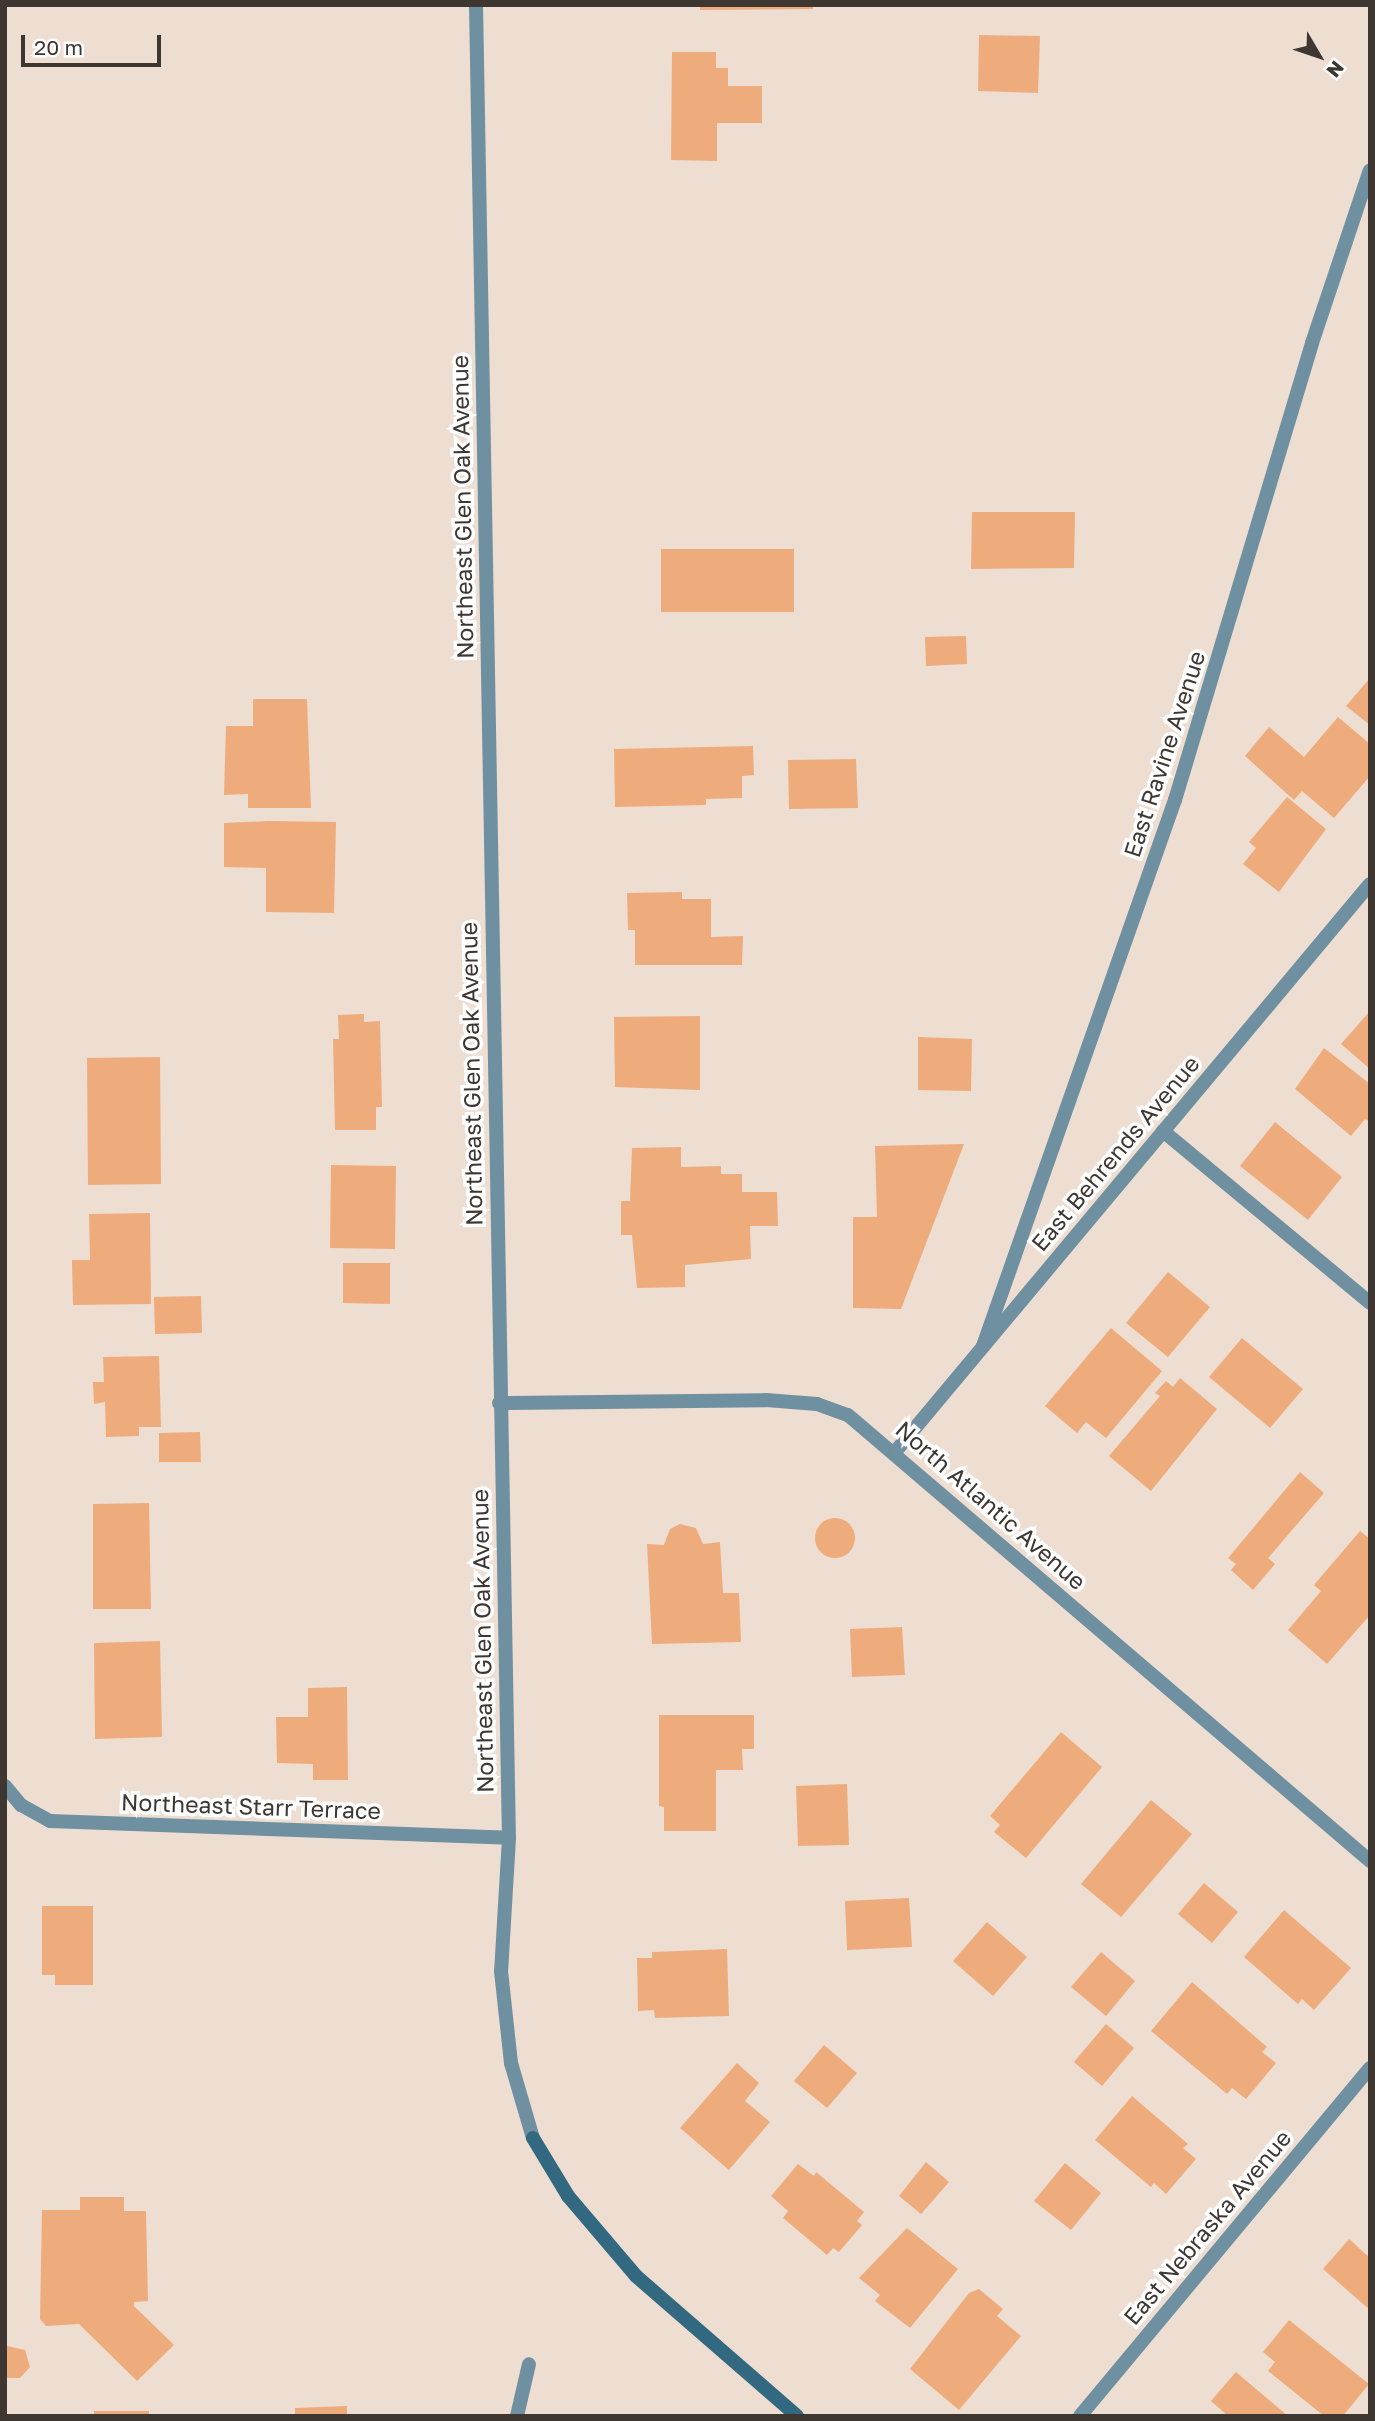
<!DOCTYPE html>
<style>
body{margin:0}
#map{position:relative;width:1375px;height:2421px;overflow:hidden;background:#eeddd1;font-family:"Golos Text",sans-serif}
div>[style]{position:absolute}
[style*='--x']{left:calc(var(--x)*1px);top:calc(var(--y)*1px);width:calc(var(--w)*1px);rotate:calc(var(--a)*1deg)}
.building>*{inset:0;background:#eeac7c}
.round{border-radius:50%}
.service>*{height:14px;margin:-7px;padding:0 7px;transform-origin:7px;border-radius:7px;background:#6e90a0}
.minor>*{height:14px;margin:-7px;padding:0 7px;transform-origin:7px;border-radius:7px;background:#6e90a0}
.tertiary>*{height:14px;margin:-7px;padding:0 7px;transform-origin:7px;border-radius:7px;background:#6e90a0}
.secondary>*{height:14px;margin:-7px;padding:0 7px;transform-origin:7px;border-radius:7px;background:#326980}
span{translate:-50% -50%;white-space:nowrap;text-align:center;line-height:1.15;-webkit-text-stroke:7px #fff;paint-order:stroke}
.street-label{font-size:23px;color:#3d3631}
.frame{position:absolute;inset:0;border:7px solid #3d3631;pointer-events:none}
.north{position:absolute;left:1284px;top:21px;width:70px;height:70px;-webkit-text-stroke:5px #fff;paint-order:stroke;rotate:129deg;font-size:19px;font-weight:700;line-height:28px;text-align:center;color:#3d3631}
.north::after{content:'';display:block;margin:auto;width:24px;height:32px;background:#3d3631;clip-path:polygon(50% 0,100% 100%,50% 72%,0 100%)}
.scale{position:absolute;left:21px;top:35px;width:140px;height:32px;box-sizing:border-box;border:4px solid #3d3631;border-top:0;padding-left:9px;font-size:21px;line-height:24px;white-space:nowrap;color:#3d3631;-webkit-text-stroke:5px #fff;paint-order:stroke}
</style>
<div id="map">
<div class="building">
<i style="clip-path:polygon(700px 5px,813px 5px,813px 9px,700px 10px)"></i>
<i style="clip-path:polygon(979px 35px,1040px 36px,1038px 93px,978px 91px)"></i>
<i style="clip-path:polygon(672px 52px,716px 52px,716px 68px,728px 68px,728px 86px,762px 86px,762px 123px,717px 123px,717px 161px,671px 160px)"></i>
<i style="clip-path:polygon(972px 512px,1075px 512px,1074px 568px,971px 569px)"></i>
<i style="clip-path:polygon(661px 549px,794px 549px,794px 612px,661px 612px)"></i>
<i style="clip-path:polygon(966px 636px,967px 664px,926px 666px,925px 637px)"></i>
<i style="clip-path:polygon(1370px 678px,1370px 725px,1346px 706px)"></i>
<i style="clip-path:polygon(253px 699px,307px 699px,311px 808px,248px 808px,248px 794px,224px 795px,226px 726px,253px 726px)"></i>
<i style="clip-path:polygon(1338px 717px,1370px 744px,1370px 776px,1334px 818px,1302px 791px,1294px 800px,1245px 756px,1269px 727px,1304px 757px)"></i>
<i style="clip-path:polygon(753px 746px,754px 775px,742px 776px,742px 798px,706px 799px,706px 805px,615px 807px,614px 749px)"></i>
<i style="clip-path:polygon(856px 759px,858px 808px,789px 809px,788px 760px)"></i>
<i style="clip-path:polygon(1287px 797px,1326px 829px,1279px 892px,1243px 864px,1256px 848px,1249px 842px)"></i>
<i style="clip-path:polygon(268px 821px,336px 822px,334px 913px,266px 912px,266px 868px,224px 867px,224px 823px)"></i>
<i style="clip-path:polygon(682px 892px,682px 899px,711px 899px,711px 937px,743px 936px,742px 965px,635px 965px,635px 930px,628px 930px,627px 893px)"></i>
<i style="clip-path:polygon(1370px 1011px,1370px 1069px,1341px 1044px)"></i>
<i style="clip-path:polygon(364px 1014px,364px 1022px,380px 1021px,382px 1107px,376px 1107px,376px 1130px,335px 1130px,333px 1039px,339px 1039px,338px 1015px)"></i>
<i style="clip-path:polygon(700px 1016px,700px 1090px,615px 1087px,614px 1017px)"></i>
<i style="clip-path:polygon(918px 1037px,972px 1039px,971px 1091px,918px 1090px)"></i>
<i style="clip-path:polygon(1324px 1048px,1370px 1084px,1370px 1122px,1365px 1119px,1351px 1136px,1295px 1089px)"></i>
<i style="clip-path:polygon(160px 1057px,161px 1184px,88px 1185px,87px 1058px)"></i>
<i style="clip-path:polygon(1275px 1122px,1342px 1177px,1308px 1220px,1240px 1166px)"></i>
<i style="clip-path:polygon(964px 1144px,901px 1309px,853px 1308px,853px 1217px,877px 1217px,875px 1146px)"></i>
<i style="clip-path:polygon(681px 1147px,681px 1167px,721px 1166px,721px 1174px,742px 1174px,742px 1192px,777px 1192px,778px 1226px,750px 1226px,751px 1259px,685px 1265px,685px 1287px,637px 1288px,632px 1235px,621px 1235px,621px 1201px,630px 1201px,632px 1148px)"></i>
<i style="clip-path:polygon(331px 1165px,396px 1166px,395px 1249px,330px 1248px)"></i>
<i style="clip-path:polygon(150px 1213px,151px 1304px,73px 1305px,72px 1260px,90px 1260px,89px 1214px)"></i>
<i style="clip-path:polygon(343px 1263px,390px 1263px,390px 1304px,343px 1303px)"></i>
<i style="clip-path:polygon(1168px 1272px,1210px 1307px,1168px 1357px,1126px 1323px)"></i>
<i style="clip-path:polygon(201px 1296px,202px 1333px,155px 1334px,154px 1297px)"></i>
<i style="clip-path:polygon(1111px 1328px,1162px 1371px,1106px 1438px,1086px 1422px,1077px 1433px,1045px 1406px)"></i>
<i style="clip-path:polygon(1242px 1338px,1303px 1389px,1270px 1428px,1209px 1377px)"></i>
<i style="clip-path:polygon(159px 1356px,161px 1427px,139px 1427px,139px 1436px,106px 1437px,105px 1402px,94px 1404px,93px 1382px,104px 1382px,103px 1357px)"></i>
<i style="clip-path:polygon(1180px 1378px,1217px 1409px,1151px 1491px,1109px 1456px,1160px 1396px,1155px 1393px,1166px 1381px,1173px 1387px)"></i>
<i style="clip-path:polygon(200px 1432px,201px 1462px,159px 1462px,159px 1433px)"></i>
<i style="clip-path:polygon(1300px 1472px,1324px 1493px,1268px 1558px,1275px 1564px,1253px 1590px,1231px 1570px,1236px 1564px,1228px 1558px)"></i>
<i style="clip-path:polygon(149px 1503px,151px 1609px,93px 1609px,93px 1504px)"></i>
<i class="round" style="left:815px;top:1518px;width:40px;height:40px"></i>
<i style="clip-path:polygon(680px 1524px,696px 1528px,703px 1544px,720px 1542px,723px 1593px,739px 1593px,741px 1642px,652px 1644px,647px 1544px,664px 1545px,670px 1529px)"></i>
<i style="clip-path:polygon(1360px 1531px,1370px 1539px,1370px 1615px,1327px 1664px,1288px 1630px,1321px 1591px,1314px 1585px)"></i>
<i style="clip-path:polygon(902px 1627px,905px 1675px,852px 1677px,850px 1629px)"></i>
<i style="clip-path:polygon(160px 1641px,162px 1737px,95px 1739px,94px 1643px)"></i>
<i style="clip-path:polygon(347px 1687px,348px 1780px,313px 1780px,313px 1764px,277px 1763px,276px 1717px,308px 1717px,308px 1688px)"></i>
<i style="clip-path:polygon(659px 1715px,754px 1715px,754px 1749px,742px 1749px,743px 1770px,716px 1770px,716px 1831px,664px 1831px,664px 1807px,659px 1806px)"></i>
<i style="clip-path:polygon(1061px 1732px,1102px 1767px,1026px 1858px,994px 1832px,1000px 1825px,990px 1816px)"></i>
<i style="clip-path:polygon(847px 1784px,849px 1845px,798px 1846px,796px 1786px)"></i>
<i style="clip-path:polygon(1151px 1800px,1192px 1834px,1121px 1917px,1081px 1884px)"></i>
<i style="clip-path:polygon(1204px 1883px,1238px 1912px,1212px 1943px,1178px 1914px)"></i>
<i style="clip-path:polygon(909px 1898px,912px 1947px,847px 1950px,845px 1901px)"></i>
<i style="clip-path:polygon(42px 1906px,93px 1906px,93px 1985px,55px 1985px,55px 1975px,42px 1975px)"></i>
<i style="clip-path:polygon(1284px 1910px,1351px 1968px,1314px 2010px,1302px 1999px,1298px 2004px,1244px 1957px)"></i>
<i style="clip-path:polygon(987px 1922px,1027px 1957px,993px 1996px,953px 1961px)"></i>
<i style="clip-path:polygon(727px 1949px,729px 2016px,655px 2018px,654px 2010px,638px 2011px,637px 1958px,652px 1958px,652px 1952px)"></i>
<i style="clip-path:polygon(1101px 1952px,1135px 1981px,1106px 2016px,1071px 1987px)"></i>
<i style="clip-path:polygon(1192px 1982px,1267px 2047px,1262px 2052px,1276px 2063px,1246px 2099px,1232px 2088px,1227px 2094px,1151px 2031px)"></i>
<i style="clip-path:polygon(1106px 2024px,1134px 2048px,1102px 2086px,1074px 2062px)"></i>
<i style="clip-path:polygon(824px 2045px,857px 2073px,827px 2108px,794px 2081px)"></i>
<i style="clip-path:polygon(737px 2063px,759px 2083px,745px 2101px,770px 2122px,729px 2170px,680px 2128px)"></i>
<i style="clip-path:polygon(1132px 2096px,1188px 2144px,1183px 2148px,1196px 2159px,1166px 2194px,1154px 2183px,1151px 2187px,1095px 2140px)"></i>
<i style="clip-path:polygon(926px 2162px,949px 2182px,921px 2214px,899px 2196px)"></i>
<i style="clip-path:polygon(1065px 2163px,1101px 2193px,1071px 2230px,1034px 2201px)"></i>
<i style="clip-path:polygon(798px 2164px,814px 2176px,816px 2172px,864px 2212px,857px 2221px,862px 2225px,839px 2252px,833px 2248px,827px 2255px,783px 2218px,788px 2211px,771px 2196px)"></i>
<i style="clip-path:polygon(80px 2197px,124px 2197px,124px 2211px,146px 2211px,148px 2301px,134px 2302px,134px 2306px,174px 2345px,137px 2381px,79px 2324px,46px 2326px,40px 2319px,42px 2210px,80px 2210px)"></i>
<i style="clip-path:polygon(907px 2228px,958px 2269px,910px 2328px,875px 2301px,880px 2295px,859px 2278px)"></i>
<i style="clip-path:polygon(1349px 2239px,1370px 2258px,1370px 2310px,1323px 2269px)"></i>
<i style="clip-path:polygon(979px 2289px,1003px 2309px,997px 2316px,1021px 2336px,959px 2410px,910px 2369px,969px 2293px)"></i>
<i style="clip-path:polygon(1289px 2320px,1369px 2384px,1343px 2416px,1324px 2416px,1268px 2371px,1275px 2362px,1263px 2352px)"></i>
<i style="clip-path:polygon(7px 2346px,25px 2350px,30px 2367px,20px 2378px,5px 2378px)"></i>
<i style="clip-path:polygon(1236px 2372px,1288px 2416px,1228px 2416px,1211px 2401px)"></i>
<i style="clip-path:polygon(347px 2406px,347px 2416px,295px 2416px,295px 2408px)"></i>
<i style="clip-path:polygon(94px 2411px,149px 2411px,149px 2416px,94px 2416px)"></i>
</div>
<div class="service">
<i style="--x:1163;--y:1131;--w:269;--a:39.7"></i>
</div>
<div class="minor">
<i style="--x:983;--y:1346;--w:579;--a:-70.63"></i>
<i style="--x:1175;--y:800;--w:477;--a:-73.3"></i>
<i style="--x:1312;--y:343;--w:182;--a:-71.5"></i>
<i style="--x:499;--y:1403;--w:267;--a:-0.6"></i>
<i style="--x:766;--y:1400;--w:51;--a:4.5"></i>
<i style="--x:817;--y:1404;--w:33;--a:20"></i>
<i style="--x:848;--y:1415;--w:687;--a:40.51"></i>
<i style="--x:895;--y:1452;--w:740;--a:-50.1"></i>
<i style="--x:5;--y:1786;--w:25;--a:50"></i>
<i style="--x:21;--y:1805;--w:33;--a:29"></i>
<i style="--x:50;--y:1821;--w:459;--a:2.1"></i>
<i style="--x:517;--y:2416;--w:53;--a:-77"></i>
</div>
<div class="tertiary">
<i style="--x:476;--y:5;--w:1833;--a:88.97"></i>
<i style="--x:509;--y:1838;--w:133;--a:93.4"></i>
<i style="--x:501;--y:1971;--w:93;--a:83.8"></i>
<i style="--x:511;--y:2063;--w:78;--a:73.7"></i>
<i style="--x:1080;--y:2416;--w:453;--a:-50.2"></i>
</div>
<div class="secondary">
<i style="--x:533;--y:2138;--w:68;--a:58.9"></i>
<i style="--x:568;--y:2196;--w:105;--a:49.6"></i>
<i style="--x:636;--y:2276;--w:213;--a:41"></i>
</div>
<div class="street-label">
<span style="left:462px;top:507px;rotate:-91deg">Northeast Glen Oak Avenue</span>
<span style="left:1164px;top:754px;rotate:-72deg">East Ravine Avenue</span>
<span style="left:471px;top:1074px;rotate:-91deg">Northeast Glen Oak Avenue</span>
<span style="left:1115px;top:1153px;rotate:-50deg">East Behrends Avenue</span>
<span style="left:991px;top:1505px;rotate:41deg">North Atlantic Avenue</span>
<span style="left:482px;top:1641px;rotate:-91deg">Northeast Glen Oak Avenue</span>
<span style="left:251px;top:1806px;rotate:2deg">Northeast Starr Terrace</span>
<span style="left:1207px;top:2227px;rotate:-50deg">East Nebraska Avenue</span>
</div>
<div class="frame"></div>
<div class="north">N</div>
<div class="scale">20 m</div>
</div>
